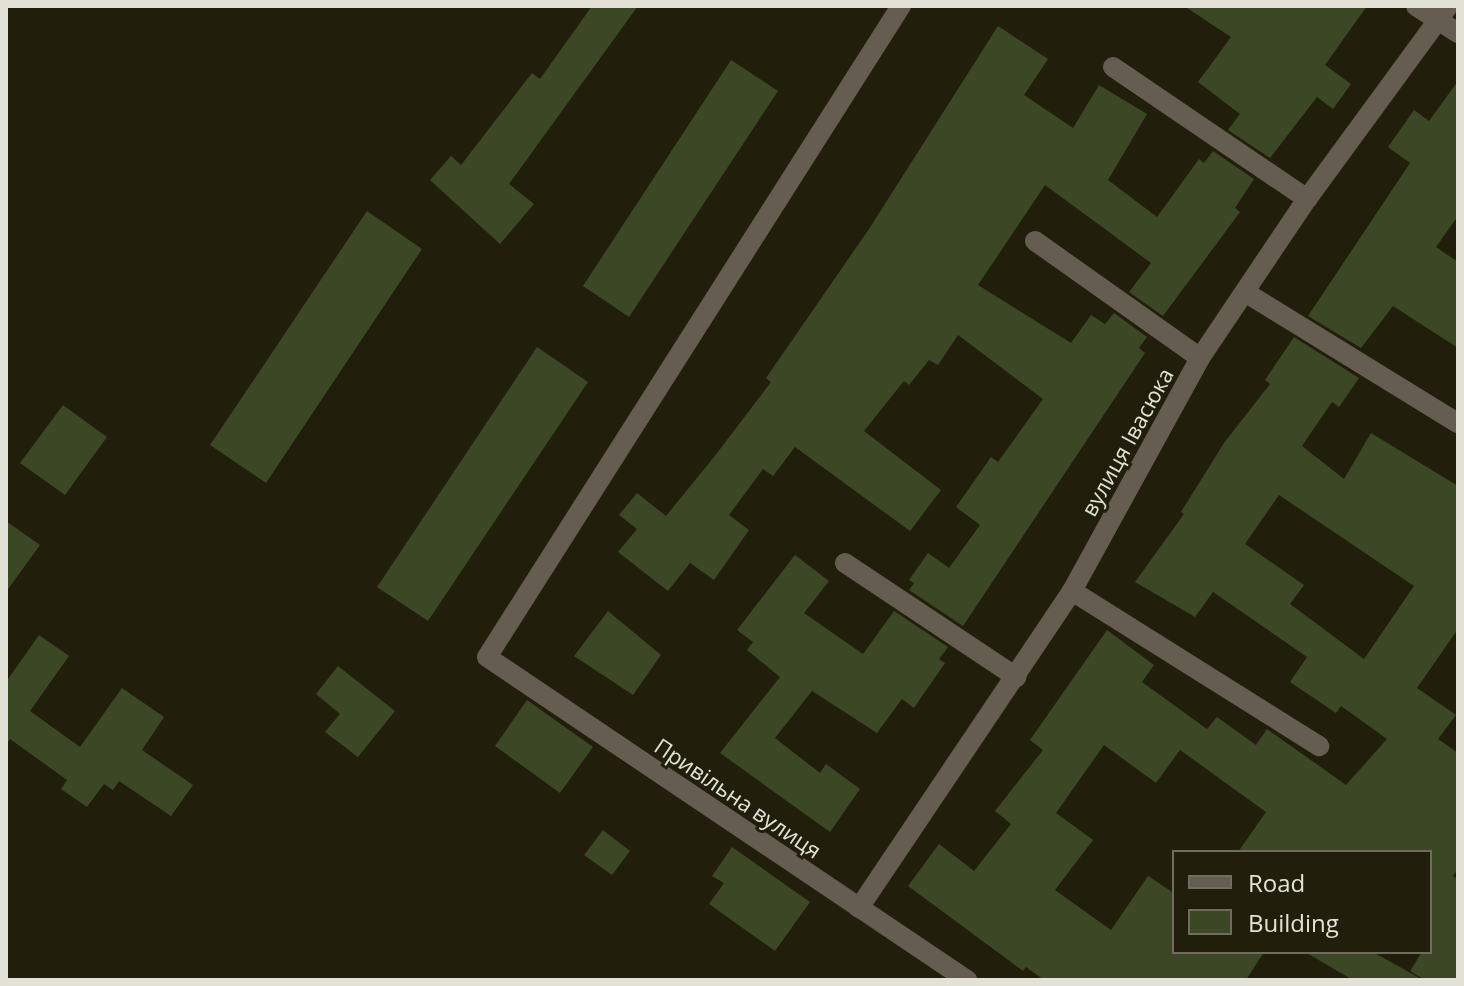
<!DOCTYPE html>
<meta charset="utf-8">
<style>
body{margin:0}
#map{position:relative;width:1464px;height:986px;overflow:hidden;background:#211f0c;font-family:"Open Sans",sans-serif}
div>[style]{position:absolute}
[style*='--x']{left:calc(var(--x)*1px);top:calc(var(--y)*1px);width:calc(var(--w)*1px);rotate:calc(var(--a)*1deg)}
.building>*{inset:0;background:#3c4726}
.minor>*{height:20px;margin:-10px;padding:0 10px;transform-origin:10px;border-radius:10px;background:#655d4f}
span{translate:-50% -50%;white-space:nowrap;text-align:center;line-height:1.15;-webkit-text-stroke:6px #211f0c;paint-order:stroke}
.street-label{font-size:22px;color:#e3e2d6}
.frame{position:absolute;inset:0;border:8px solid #e3e2d6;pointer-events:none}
.legend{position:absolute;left:1172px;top:850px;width:260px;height:104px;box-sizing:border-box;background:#211f0c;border:2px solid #6f6d5d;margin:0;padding:10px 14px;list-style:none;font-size:24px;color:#e3e2d6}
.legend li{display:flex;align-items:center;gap:16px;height:40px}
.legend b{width:40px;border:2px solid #6f6d5d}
</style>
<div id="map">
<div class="building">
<i style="clip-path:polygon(592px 6px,638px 6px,509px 184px,534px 204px,500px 244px,430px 180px,451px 156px,461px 165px,532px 73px,540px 79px)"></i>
<i style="clip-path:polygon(1184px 6px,1367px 6px,1325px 65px,1351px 84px,1333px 109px,1317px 97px,1270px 158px,1228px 130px,1240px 114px,1198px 82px,1231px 37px)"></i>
<i style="clip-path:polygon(998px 26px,1048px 59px,1024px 95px,1073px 128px,1099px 85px,1147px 114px,1108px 180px,1157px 217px,1199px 159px,1204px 163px,1213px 151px,1254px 179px,1235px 208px,1240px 212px,1163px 316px,1129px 292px,1151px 263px,1045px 185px,978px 285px,1071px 343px,1091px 315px,1105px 324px,1114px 313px,1147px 337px,1139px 348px,1145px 353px,963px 626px,909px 590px,914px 583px,909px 580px,928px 553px,949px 568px,980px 525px,956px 507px,991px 457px,998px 462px,1043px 399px,958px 335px,938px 365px,929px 360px,909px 385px,904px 381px,864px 431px,941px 490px,910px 531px,795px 447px,773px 476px,763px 469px,729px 515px,749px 530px,714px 580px,690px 563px,668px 591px,618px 552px,637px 529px,619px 515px,637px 493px,666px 516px,714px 457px,771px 382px,766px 378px,869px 229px)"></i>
<i style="clip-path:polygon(731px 60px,778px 91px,629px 317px,583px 286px)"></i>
<i style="clip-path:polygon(1458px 81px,1458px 216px,1436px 247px,1458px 262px,1458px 348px,1393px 306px,1361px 348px,1308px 316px,1410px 163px,1388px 147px,1414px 110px,1429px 121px)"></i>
<i style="clip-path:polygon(367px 211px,422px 249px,266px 483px,210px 445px)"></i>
<i style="clip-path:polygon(evenodd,1294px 337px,1359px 378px,1339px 407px,1332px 402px,1302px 446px,1344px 479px,1371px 433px,1458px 486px,1458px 629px,1417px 688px,1456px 715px,1438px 739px,1458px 753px,1458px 869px,1453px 876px,1458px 880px,1458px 980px,1425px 980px,1410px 971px,1422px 952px,1430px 952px,1430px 852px,1238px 852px,1266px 812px,1180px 750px,1156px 783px,1104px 745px,1056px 813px,1093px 840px,1055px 890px,1111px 930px,1148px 876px,1174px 893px,1174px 952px,1264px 952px,1246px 980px,1044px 980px,1026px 967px,1023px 971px,908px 886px,939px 844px,974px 871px,1011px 824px,995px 811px,1043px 750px,1030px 740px,1107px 630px,1154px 665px,1142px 682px,1207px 729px,1217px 717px,1256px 745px,1267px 729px,1346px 785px,1387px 739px,1341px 706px,1336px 713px,1290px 682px,1307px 657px,1213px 592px,1195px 617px,1135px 582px,1184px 514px,1181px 512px,1224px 443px,1270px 384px,1265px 380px,1294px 337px,1279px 495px,1414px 586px,1364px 659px,1290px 604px,1304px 585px,1245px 544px,1279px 495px)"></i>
<i style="clip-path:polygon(537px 347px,588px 382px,428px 621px,377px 587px)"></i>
<i style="clip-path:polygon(63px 405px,107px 437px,65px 495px,20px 463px)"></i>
<i style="clip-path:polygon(6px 521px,40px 545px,6px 592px)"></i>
<i style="clip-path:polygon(795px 555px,829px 581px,804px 613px,863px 654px,894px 611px,948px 647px,939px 659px,945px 663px,914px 708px,902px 699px,877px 733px,812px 691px,775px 738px,820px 773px,826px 764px,860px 789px,830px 832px,720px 753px,780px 677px,747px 650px,753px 642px,737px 630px)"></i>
<i style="clip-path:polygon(608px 611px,661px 655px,633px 695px,574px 656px)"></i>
<i style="clip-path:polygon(39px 635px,69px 656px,30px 711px,80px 747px,122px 688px,164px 717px,142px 750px,193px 785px,171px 816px,119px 781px,113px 790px,104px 784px,87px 807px,61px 789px,67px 780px,10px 739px,6px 745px,6px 682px)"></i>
<i style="clip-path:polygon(338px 666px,395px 711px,358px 757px,325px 732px,340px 714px,316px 694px)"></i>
<i style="clip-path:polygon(527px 700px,593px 747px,560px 793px,495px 746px)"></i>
<i style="clip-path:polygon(603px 830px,630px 851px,612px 875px,584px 855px)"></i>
<i style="clip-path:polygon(732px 847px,810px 902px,775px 951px,709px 904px,724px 883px,712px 876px)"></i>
<i style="clip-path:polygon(1305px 952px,1373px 952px,1423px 980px,1353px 980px)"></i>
</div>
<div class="minor">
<i style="--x:901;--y:6;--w:771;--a:122.45"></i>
<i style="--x:487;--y:657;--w:579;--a:33.94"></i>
<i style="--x:1416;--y:6;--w:50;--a:32.7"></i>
<i style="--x:1113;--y:67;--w:235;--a:34.2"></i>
<i style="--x:1035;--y:241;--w:202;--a:35.3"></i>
<i style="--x:1248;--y:294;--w:246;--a:31.6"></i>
<i style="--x:845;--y:563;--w:206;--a:33.7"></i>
<i style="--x:1072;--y:591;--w:292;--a:32.1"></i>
<i style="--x:859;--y:908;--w:382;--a:-56.1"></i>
<i style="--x:1072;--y:591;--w:266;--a:-61.2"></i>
<i style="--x:1200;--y:358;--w:192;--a:-56.1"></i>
<i style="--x:1307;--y:199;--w:239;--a:-53.8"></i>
</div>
<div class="street-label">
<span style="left:1127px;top:442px;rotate:-61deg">вулиця Івасюка</span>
<span style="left:738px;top:798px;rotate:34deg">Привільна вулиця</span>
</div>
<div class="frame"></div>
<ul class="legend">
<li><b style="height:10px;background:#655d4f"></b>Road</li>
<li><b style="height:22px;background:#3c4726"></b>Building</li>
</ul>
</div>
